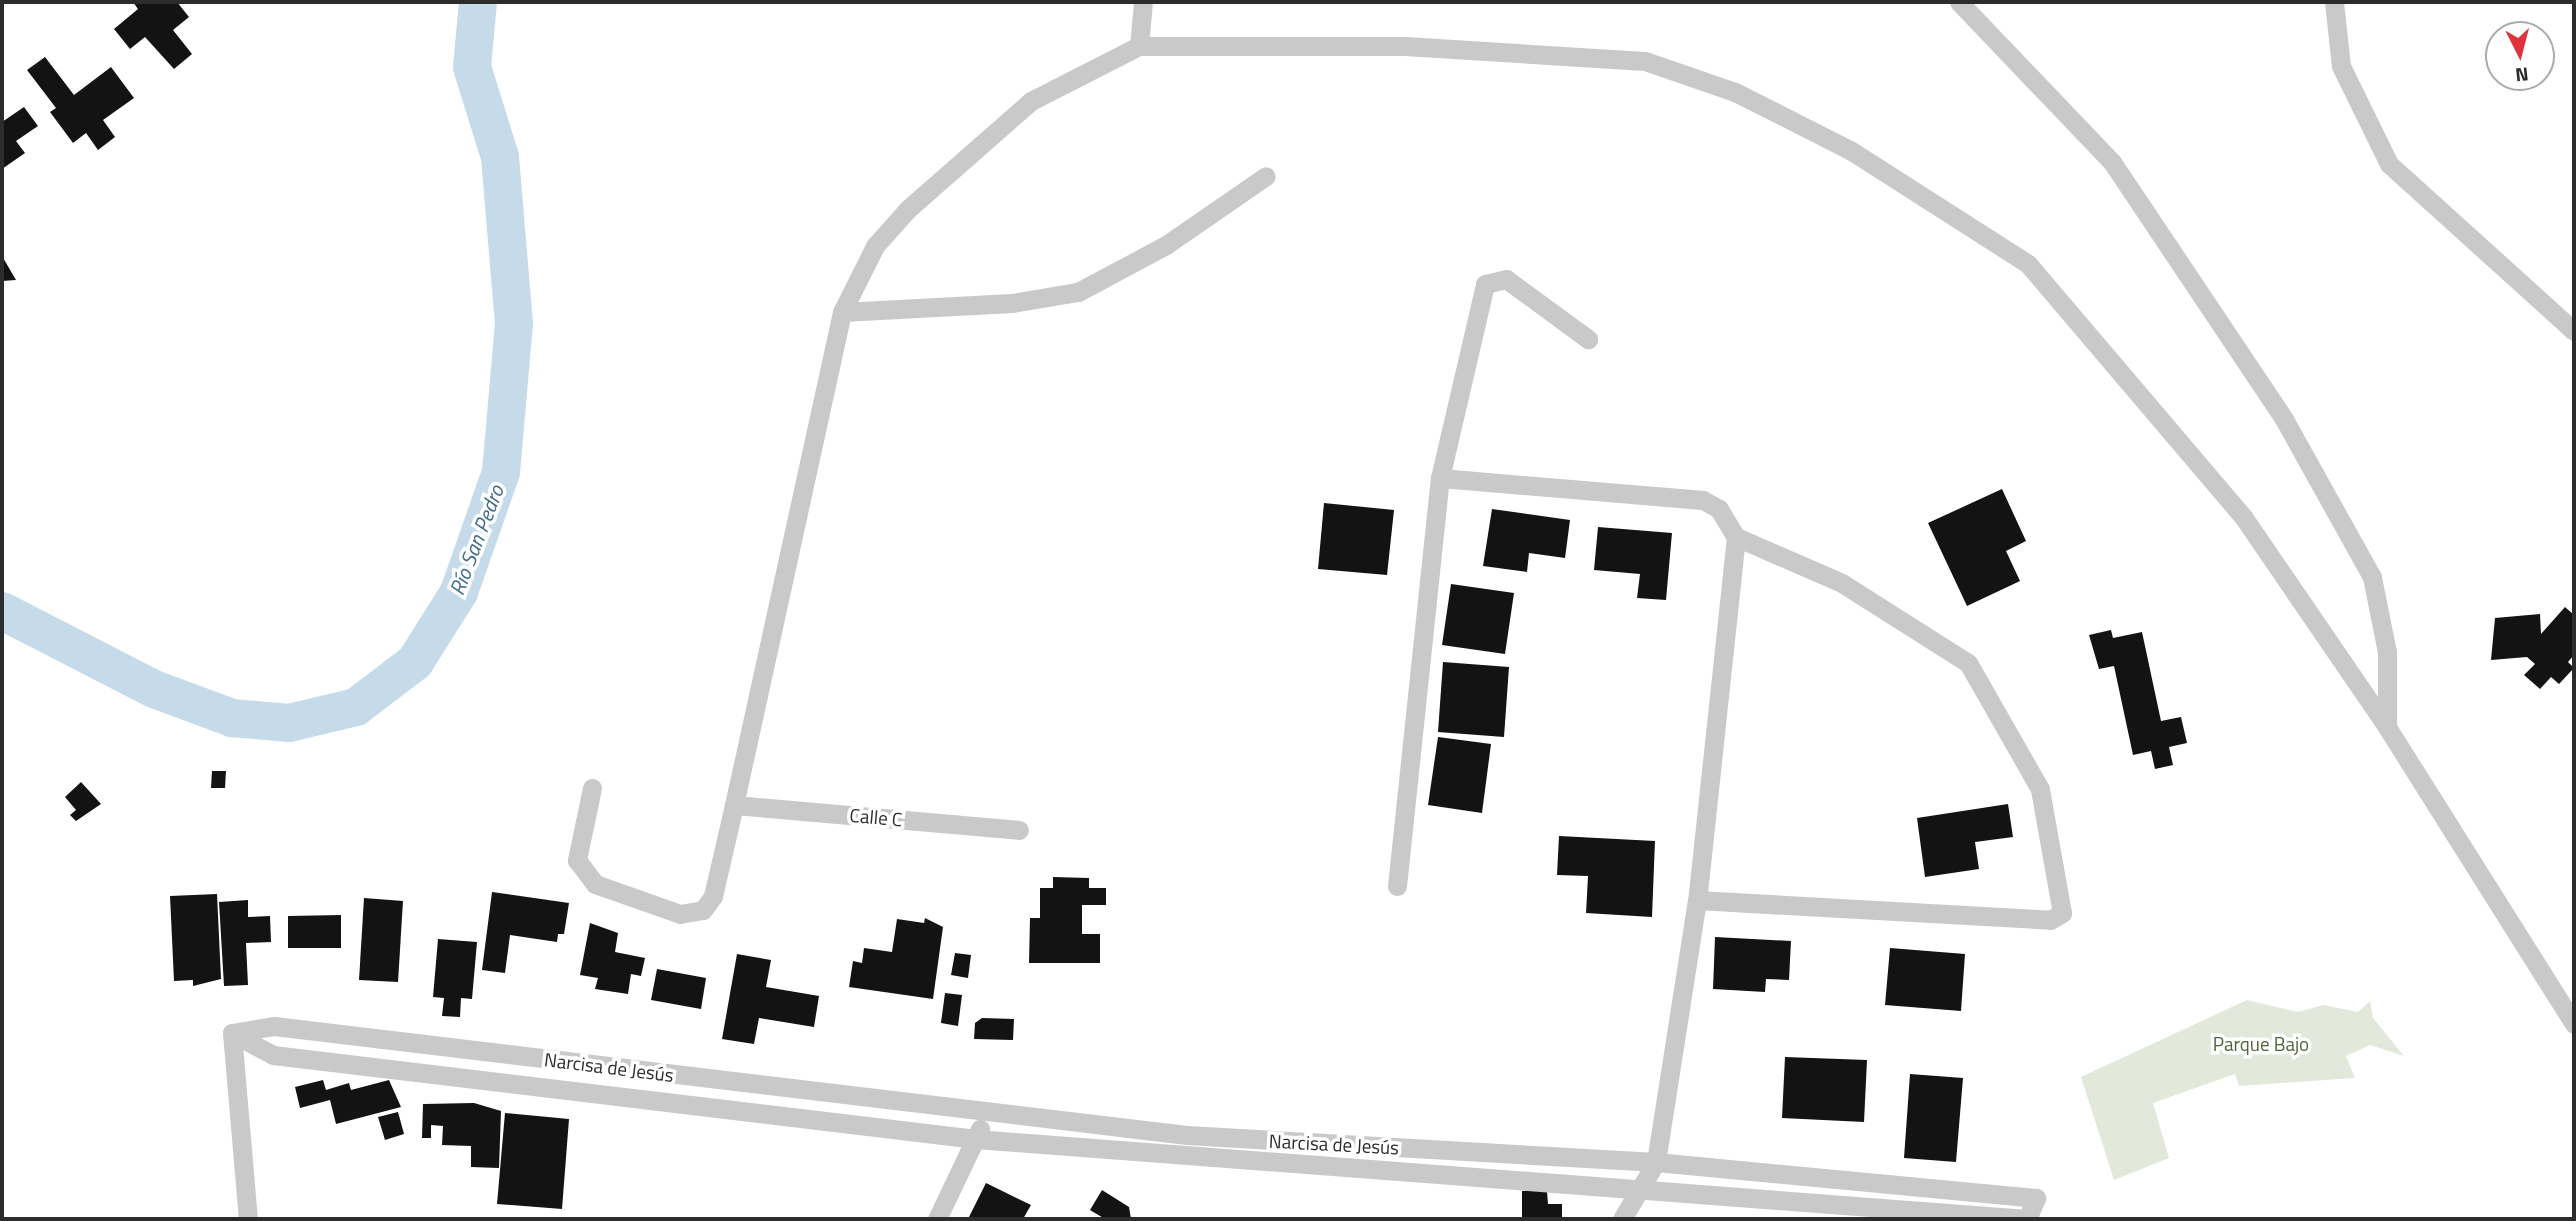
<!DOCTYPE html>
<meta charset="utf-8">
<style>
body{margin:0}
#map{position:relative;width:2576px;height:1221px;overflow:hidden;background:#fff;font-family:"Titillium Web",sans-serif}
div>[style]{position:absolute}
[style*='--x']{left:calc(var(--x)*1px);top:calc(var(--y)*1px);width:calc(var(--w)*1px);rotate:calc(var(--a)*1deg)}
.green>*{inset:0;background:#e2e9da}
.river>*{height:38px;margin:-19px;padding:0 19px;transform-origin:19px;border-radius:19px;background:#c6dbe9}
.building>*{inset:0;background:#131313}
.minor>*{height:19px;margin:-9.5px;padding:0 9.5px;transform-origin:9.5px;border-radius:9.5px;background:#c9c9c9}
span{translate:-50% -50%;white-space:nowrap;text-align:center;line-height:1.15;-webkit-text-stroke:7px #fff;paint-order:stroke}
.street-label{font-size:19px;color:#2c2c2c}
.park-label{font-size:19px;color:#4e653b}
.water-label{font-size:21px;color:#3e6b8a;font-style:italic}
.frame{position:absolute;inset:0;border:4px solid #2c2c2c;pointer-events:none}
.north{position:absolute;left:2485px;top:21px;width:70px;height:70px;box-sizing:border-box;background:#fff;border:2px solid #ababab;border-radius:50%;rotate:174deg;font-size:19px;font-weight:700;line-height:28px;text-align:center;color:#2c2c2c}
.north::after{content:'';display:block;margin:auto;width:24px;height:32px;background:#de333d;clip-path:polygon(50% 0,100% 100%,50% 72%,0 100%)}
</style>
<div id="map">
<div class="green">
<i style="clip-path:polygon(2247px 1000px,2298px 1012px,2323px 1005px,2358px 1012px,2370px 1001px,2373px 1018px,2404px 1056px,2370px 1045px,2346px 1056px,2355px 1078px,2239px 1086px,2235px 1074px,2153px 1103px,2169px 1158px,2114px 1180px,2081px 1077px)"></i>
</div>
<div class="river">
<i style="--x:2;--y:611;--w:171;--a:27.2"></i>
<i style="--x:154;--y:689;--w:83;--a:20.4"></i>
<i style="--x:232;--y:718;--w:57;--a:5"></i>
<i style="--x:289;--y:723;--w:69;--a:-13.4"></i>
<i style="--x:356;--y:707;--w:74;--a:-37.3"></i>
<i style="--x:415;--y:662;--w:83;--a:-57.8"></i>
<i style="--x:459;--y:592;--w:127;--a:-70.7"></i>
<i style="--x:501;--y:472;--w:149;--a:-85"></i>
<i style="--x:514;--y:324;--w:168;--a:-94.8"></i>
<i style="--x:500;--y:157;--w:94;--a:-107.3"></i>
<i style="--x:472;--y:67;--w:65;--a:-84.7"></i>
</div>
<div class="building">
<i style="clip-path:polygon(133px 2px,177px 2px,189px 17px,173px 30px,192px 54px,174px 69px,145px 37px,130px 49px,114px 29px,138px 9px)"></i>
<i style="clip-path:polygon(45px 57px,74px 95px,111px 67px,134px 98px,103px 120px,115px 137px,98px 150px,86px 133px,73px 143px,50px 112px,56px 108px,27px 70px)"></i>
<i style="clip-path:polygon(24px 107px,38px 126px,16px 141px,25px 153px,2px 169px,2px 122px)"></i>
<i style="clip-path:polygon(2px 256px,16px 280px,2px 281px)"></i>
<i style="clip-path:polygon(2002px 489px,2026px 541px,2006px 551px,2020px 581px,1967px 606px,1928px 523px)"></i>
<i style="clip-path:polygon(1324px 503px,1394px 510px,1387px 575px,1318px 569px)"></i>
<i style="clip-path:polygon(1492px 509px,1570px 520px,1565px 558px,1529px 553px,1527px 572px,1483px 566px)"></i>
<i style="clip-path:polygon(1598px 527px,1672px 533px,1666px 600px,1637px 598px,1640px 574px,1594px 570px)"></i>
<i style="clip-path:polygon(1451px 584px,1514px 593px,1505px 654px,1442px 645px)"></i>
<i style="clip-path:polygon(2565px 607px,2574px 615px,2574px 655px,2568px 662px,2574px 668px,2559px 684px,2551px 677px,2540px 689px,2524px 675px,2535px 664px,2527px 657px,2491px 660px,2495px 618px,2540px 614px,2541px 634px)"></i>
<i style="clip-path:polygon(2111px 630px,2113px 638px,2142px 632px,2161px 721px,2181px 717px,2187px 743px,2169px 747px,2173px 765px,2155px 769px,2151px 751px,2133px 755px,2114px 666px,2099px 669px,2089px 635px)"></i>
<i style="clip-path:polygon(1443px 662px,1509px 667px,1504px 737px,1438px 732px)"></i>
<i style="clip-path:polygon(1438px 737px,1491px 744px,1482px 813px,1428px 805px)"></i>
<i style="clip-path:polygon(212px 771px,226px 771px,225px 788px,211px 788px)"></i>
<i style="clip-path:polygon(81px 782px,101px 804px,76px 821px,70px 815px,76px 810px,65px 797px)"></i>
<i style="clip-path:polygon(2008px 804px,2013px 837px,1975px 842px,1979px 869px,1925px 877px,1917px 818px)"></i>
<i style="clip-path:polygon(1559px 836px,1655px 841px,1652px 917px,1586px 913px,1588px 876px,1557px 875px)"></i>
<i style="clip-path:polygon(1053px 877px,1089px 878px,1089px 888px,1106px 888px,1106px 905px,1082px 905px,1082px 934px,1100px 934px,1100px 963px,1029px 963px,1030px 918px,1040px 918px,1040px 888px,1053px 888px)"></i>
<i style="clip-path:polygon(492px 892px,569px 903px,564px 934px,558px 934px,557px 942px,510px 935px,505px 973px,482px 970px)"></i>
<i style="clip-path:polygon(217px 894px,221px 979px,193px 986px,193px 980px,174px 981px,170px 896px)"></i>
<i style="clip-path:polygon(364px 898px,403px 901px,398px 982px,359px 980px)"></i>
<i style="clip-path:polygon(248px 900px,248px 917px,270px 916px,271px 942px,246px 943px,248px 985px,224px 986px,219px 902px)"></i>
<i style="clip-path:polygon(341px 915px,341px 948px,288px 948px,288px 916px)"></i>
<i style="clip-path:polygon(925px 918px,943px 927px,933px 999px,849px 987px,853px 961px,862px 963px,864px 948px,892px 952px,897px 919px,924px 923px)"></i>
<i style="clip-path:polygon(590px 923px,618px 933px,615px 952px,645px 958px,641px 976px,631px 974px,628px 994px,595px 989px,598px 978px,580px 975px)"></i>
<i style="clip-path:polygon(1715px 937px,1791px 941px,1789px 980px,1766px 979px,1765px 992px,1713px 989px)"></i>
<i style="clip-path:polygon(438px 939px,477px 942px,472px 999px,461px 998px,460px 1017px,442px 1016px,444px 998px,433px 997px)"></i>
<i style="clip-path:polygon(1890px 948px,1965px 954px,1961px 1011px,1885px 1005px)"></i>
<i style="clip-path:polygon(955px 953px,971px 955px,968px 978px,951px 975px)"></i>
<i style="clip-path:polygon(737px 954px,771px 960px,766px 987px,819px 996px,814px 1027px,759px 1018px,754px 1044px,722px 1039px)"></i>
<i style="clip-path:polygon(657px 969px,706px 978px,701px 1009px,651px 1000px)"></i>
<i style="clip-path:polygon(945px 993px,962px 995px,958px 1026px,941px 1023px)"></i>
<i style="clip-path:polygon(982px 1018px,1014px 1019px,1013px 1040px,974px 1039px,975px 1023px)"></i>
<i style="clip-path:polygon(1785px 1057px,1867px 1060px,1864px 1122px,1782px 1118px)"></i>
<i style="clip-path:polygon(1910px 1074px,1963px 1078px,1956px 1162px,1904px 1158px)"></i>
<i style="clip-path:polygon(323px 1080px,326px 1090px,349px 1083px,351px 1090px,389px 1080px,401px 1107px,336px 1124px,330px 1100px,300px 1108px,295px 1087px)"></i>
<i style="clip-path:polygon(474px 1103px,501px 1111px,499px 1168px,471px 1167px,471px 1146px,442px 1145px,443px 1126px,431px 1125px,431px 1138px,422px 1138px,423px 1104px)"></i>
<i style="clip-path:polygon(398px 1112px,404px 1134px,385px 1140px,378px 1117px)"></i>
<i style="clip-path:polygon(505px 1113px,569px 1119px,562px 1209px,497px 1204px)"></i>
<i style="clip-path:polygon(986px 1183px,1031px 1205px,1023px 1219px,968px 1219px)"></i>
<i style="clip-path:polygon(1102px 1190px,1129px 1207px,1131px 1219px,1105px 1219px,1090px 1210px)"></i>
<i style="clip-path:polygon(1522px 1191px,1547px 1191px,1548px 1204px,1562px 1204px,1562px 1219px,1522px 1219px)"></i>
</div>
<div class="minor">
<i style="--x:1959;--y:2;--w:221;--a:46.3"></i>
<i style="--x:2112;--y:162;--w:309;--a:56.2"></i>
<i style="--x:2284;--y:419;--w:181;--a:60.9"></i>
<i style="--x:2372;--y:577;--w:76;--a:78.7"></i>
<i style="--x:2387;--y:652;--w:75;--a:90"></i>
<i style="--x:2334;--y:2;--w:64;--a:83.8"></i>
<i style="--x:2341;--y:66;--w:109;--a:63.9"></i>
<i style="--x:2389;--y:164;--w:249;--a:42.1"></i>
<i style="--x:1139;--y:46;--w:44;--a:-84.8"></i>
<i style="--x:842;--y:312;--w:170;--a:-3"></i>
<i style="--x:1012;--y:303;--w:67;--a:-9.5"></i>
<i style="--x:1078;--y:292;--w:100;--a:-28.1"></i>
<i style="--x:1166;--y:245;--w:121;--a:-34.6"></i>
<i style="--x:1440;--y:478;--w:199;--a:-76.9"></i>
<i style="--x:1485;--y:284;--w:22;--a:-13"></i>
<i style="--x:1506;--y:279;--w:102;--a:36.2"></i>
<i style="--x:592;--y:788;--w:74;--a:101.8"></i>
<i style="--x:577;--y:860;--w:30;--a:53"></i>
<i style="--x:595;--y:884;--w:90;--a:19.4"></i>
<i style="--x:680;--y:914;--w:23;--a:-10"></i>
<i style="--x:703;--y:910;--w:17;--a:-54"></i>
<i style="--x:713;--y:896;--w:93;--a:-77"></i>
<i style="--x:734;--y:805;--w:505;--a:-77.64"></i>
<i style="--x:842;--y:312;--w:74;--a:-63.4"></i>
<i style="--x:875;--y:246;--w:50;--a:-48.3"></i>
<i style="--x:908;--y:209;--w:164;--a:-41.3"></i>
<i style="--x:1031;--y:101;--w:121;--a:-27"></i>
<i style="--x:1139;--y:46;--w:266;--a:0"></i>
<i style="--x:1405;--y:46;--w:240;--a:3.6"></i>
<i style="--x:1645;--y:61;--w:95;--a:19"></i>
<i style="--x:1735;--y:92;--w:129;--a:26.8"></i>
<i style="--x:1850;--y:150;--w:211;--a:32.6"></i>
<i style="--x:2028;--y:264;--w:333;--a:49.6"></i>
<i style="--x:2244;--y:518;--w:253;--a:55.6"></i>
<i style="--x:2387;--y:727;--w:351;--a:57.8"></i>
<i style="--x:734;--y:805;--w:286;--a:5"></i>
<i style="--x:1397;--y:886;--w:410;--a:-84"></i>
<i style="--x:1440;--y:478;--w:264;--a:4.8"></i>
<i style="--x:1703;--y:500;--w:18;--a:29"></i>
<i style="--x:1719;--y:509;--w:33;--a:59"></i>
<i style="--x:1736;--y:537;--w:365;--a:96.1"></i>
<i style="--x:1697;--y:900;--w:265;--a:98.9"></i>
<i style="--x:1656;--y:1162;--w:66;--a:120.8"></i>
<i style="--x:1697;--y:900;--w:354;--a:3.2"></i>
<i style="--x:2050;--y:920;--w:14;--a:-30"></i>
<i style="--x:2062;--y:913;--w:126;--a:-100.1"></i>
<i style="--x:2040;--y:789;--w:145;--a:-119.7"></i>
<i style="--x:1968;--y:663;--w:149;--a:-147.6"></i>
<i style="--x:1842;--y:583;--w:116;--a:-156.5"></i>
<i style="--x:232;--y:1033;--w:43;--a:-9.5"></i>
<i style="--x:274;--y:1026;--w:919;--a:6.81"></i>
<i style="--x:1187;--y:1135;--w:470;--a:3.3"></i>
<i style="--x:1656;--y:1162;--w:382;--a:5.4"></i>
<i style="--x:2036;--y:1198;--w:23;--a:113"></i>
<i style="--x:232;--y:1033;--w:47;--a:28.2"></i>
<i style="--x:273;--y:1055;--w:708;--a:6.81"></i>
<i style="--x:976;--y:1139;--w:1054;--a:4.35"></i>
<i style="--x:232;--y:1033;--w:187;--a:85.1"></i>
<i style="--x:937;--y:1219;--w:100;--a:-64.5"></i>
</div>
<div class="street-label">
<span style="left:876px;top:817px;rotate:5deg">Calle C</span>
<span style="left:609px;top:1067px;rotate:7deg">Narcisa de Jesús</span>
<span style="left:1334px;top:1144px;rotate:3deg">Narcisa de Jesús</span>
</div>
<div class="park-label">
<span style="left:2261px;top:1044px">Parque Bajo</span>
</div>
<div class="water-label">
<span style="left:476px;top:540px;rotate:-69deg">Río San Pedro</span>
</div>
<div class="frame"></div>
<div class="north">N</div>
</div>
